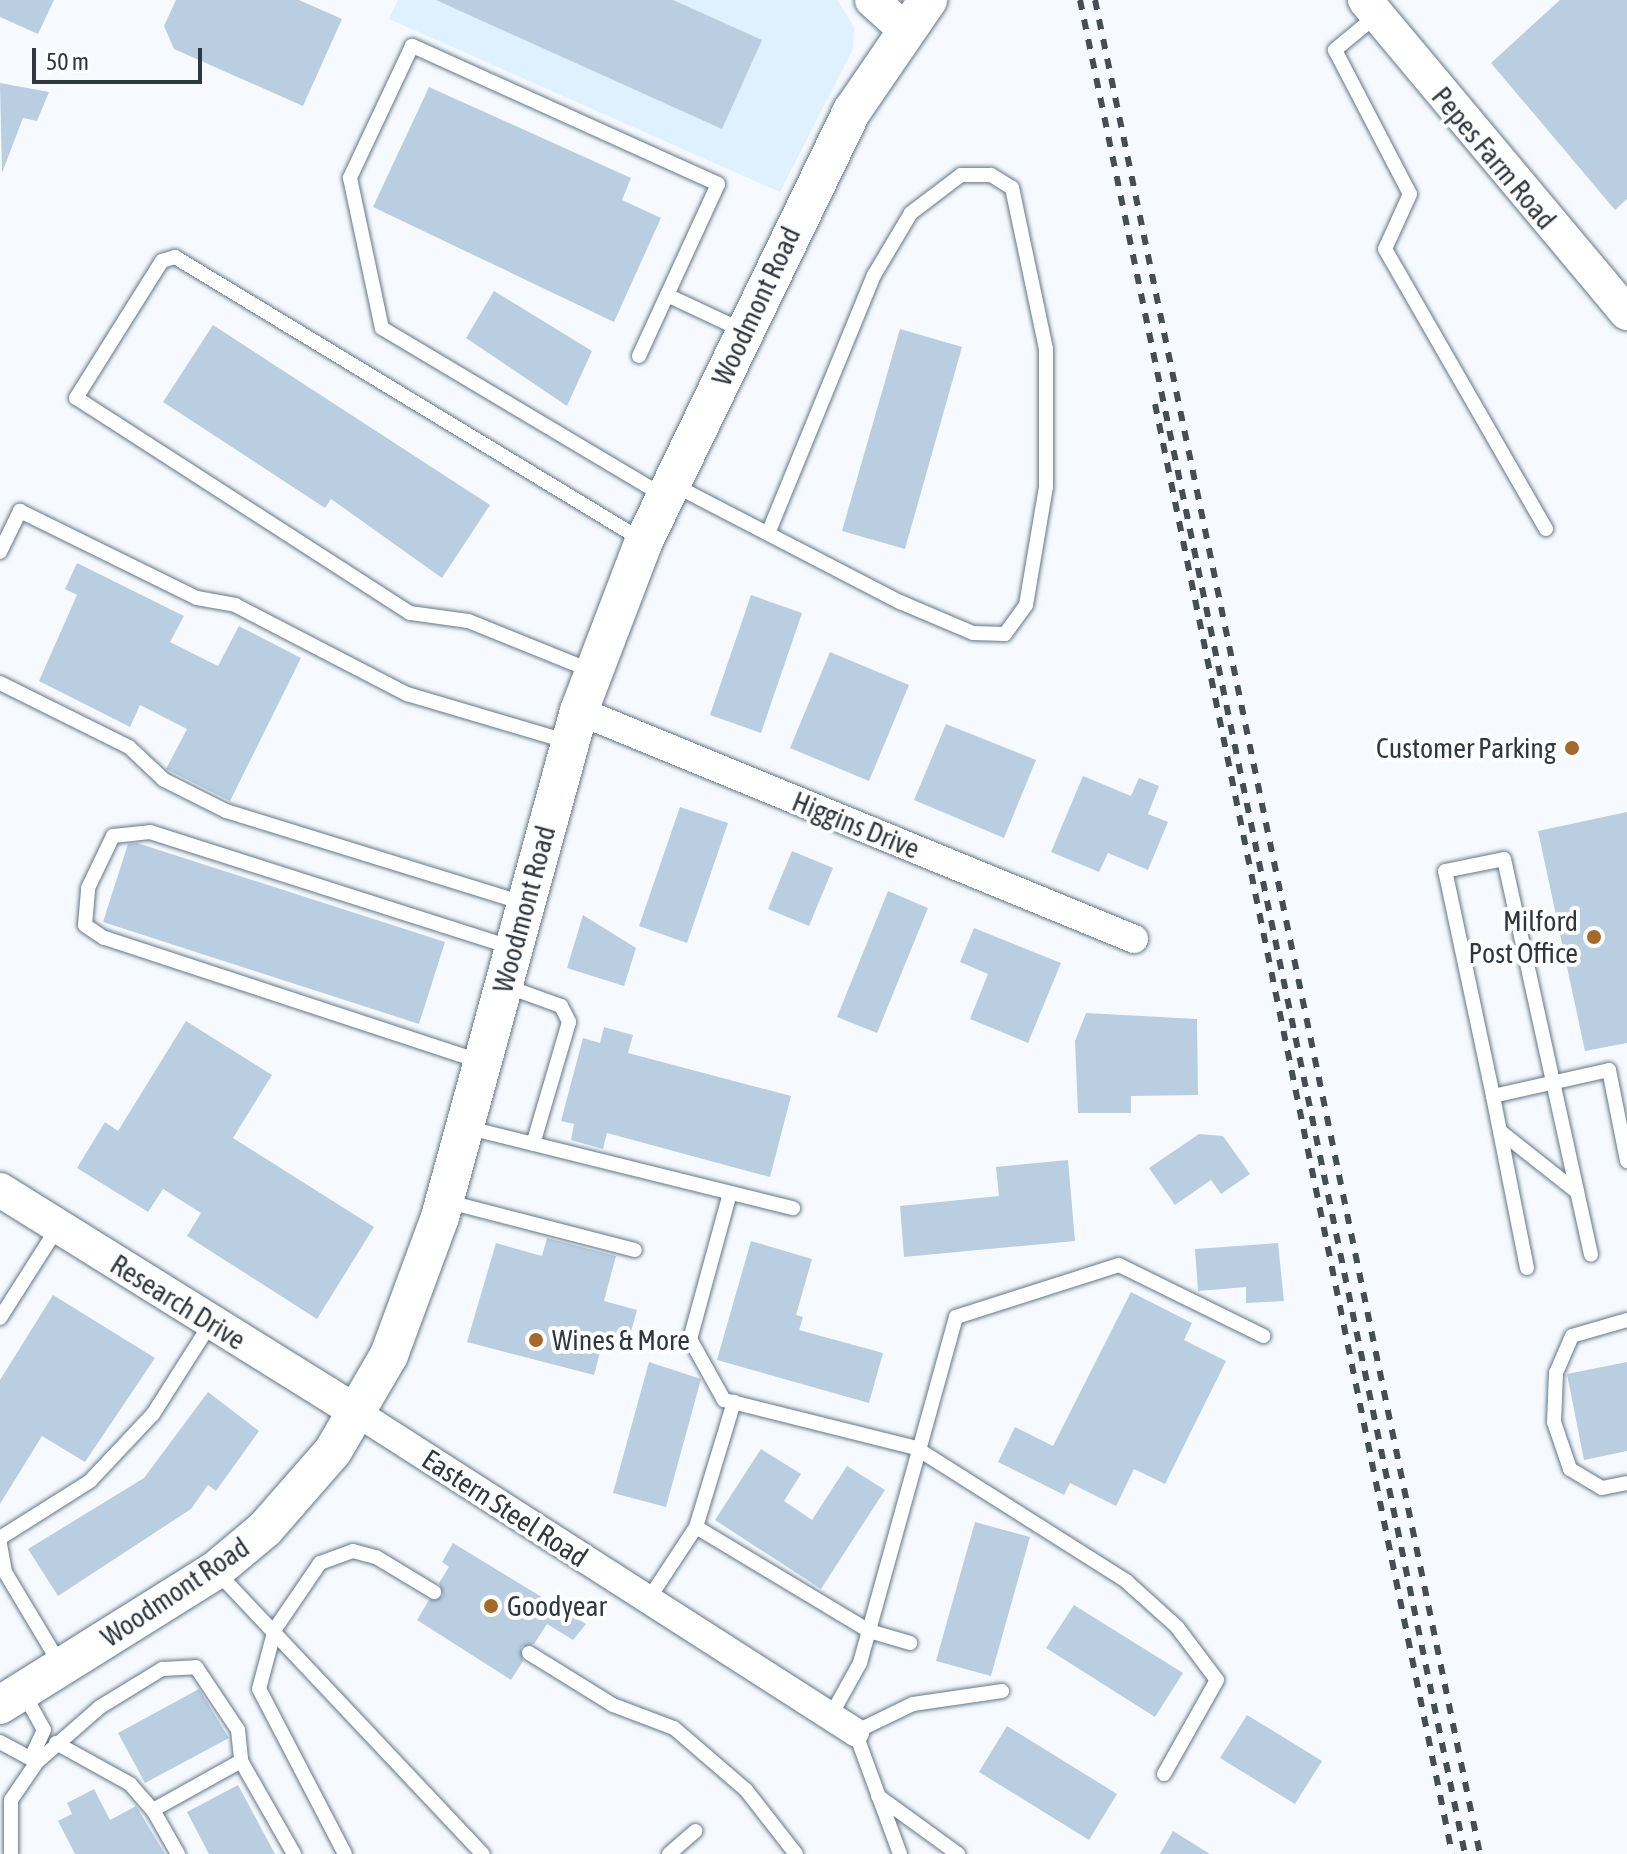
<!DOCTYPE html>
<style>
body{margin:0}
#map{position:relative;width:1627px;height:1854px;overflow:hidden;background:#f6fafe;font-family:"Asap Condensed",sans-serif}
div>[style]{position:absolute}
[style*='--x']{left:calc(var(--x)*1px);top:calc(var(--y)*1px);width:calc(var(--w)*1px);rotate:calc(var(--a)*1deg)}
.built>*{inset:0;background:#dff0fe}
.building>*{inset:0;background:#b9cee0}
.roads{filter:drop-shadow(0 0 2px #637787) drop-shadow(0 0 2px #637787)}
.service>*{height:14px;margin:-7px;padding:0 7px;transform-origin:7px;border-radius:7px;background:#fff}
.minor>*{height:28px;margin:-14px;padding:0 14px;transform-origin:14px;border-radius:14px;background:#fff}
.tertiary>*{height:34px;margin:-17px;padding:0 17px;transform-origin:17px;border-radius:17px;background:#fff}
.secondary>*{height:38px;margin:-19px;padding:0 19px;transform-origin:19px;border-radius:19px;background:#fff}
.rail>*{height:6px;margin-top:-3px;transform-origin:0;background:repeating-linear-gradient(90deg,#464e55 0 10px,transparent 0 20px)}
.dots>*{width:22px;height:22px;translate:-50% -50%;box-sizing:border-box;border:4px solid #fff;border-radius:50%}
span{translate:-50% -50%;white-space:nowrap;text-align:center;line-height:1.15;-webkit-text-stroke:8px #fff;paint-order:stroke}
.street-label{font-size:28px;color:#2f383f}
.poi-label{font-size:28px;color:#2f383f}
.right{translate:-100% -50%;text-align:right}
.left{translate:0 -50%;text-align:left}
.scale{position:absolute;left:32px;top:48px;width:170px;height:36px;box-sizing:border-box;border:4px solid #2f383f;border-top:0;padding-left:10px;font-size:24px;line-height:28px;white-space:nowrap;color:#2f383f;-webkit-text-stroke:6px #fff;paint-order:stroke}
</style>
<div id="map">
<div class="built">
<i style="clip-path:polygon(398px 0,837px 0,854px 27px,853px 49px,780px 192px,389px 19px)"></i>
</div>
<div class="building">
<i style="clip-path:polygon(0 0,54px 0,38px 34px,0 17px)"></i>
<i style="clip-path:polygon(176px 0,299px 0,342px 19px,303px 106px,174px 49px,164px 26px)"></i>
<i style="clip-path:polygon(436px 0,673px 0,762px 40px,722px 129px)"></i>
<i style="clip-path:polygon(1560px 0,1627px 0,1627px 199px,1615px 210px,1491px 63px)"></i>
<i style="clip-path:polygon(0 83px,49px 92px,37px 121px,23px 118px,2px 173px)"></i>
<i style="clip-path:polygon(429px 87px,631px 178px,622px 200px,661px 218px,614px 322px,373px 207px)"></i>
<i style="clip-path:polygon(494px 291px,592px 351px,567px 406px,466px 338px)"></i>
<i style="clip-path:polygon(213px 325px,490px 505px,442px 578px,331px 499px,325px 508px,163px 402px)"></i>
<i style="clip-path:polygon(900px 329px,962px 347px,905px 549px,842px 531px)"></i>
<i style="clip-path:polygon(77px 563px,184px 616px,170px 642px,218px 666px,239px 626px,301px 658px,230px 801px,166px 769px,187px 729px,140px 705px,130px 727px,39px 681px,77px 595px,65px 589px)"></i>
<i style="clip-path:polygon(751px 595px,802px 613px,761px 733px,710px 715px)"></i>
<i style="clip-path:polygon(830px 652px,909px 685px,869px 781px,790px 748px)"></i>
<i style="clip-path:polygon(946px 724px,1036px 760px,1004px 838px,914px 800px)"></i>
<i style="clip-path:polygon(1083px 776px,1131px 796px,1139px 778px,1159px 786px,1148px 814px,1168px 822px,1148px 870px,1108px 853px,1099px 872px,1051px 852px)"></i>
<i style="clip-path:polygon(680px 807px,728px 823px,687px 943px,639px 926px)"></i>
<i style="clip-path:polygon(1627px 812px,1627px 1043px,1585px 1051px,1538px 831px)"></i>
<i style="clip-path:polygon(137px 843px,445px 942px,419px 1024px,103px 922px,128px 844px)"></i>
<i style="clip-path:polygon(792px 851px,833px 868px,809px 926px,768px 909px)"></i>
<i style="clip-path:polygon(888px 891px,928px 908px,877px 1033px,837px 1017px)"></i>
<i style="clip-path:polygon(583px 915px,636px 948px,624px 986px,567px 968px)"></i>
<i style="clip-path:polygon(974px 928px,1061px 963px,1028px 1043px,970px 1019px,988px 974px,960px 962px)"></i>
<i style="clip-path:polygon(1086px 1013px,1197px 1019px,1198px 1095px,1131px 1096px,1131px 1113px,1078px 1113px,1075px 1041px)"></i>
<i style="clip-path:polygon(186px 1021px,272px 1075px,233px 1138px,374px 1227px,317px 1319px,187px 1236px,201px 1213px,163px 1189px,148px 1212px,77px 1168px,105px 1122px,118px 1131px)"></i>
<i style="clip-path:polygon(604px 1027px,633px 1035px,628px 1053px,791px 1096px,770px 1177px,607px 1133px,603px 1149px,571px 1140px,574px 1124px,561px 1121px,583px 1038px,600px 1043px)"></i>
<i style="clip-path:polygon(1199px 1134px,1223px 1136px,1250px 1174px,1221px 1194px,1211px 1180px,1175px 1205px,1149px 1168px)"></i>
<i style="clip-path:polygon(1068px 1160px,1075px 1241px,904px 1257px,900px 1206px,999px 1196px,996px 1167px)"></i>
<i style="clip-path:polygon(547px 1238px,616px 1256px,604px 1301px,637px 1310px,628px 1343px,604px 1337px,594px 1375px,467px 1342px,496px 1243px,542px 1256px)"></i>
<i style="clip-path:polygon(751px 1241px,812px 1259px,796px 1315px,803px 1317px,799px 1330px,883px 1353px,869px 1403px,717px 1360px)"></i>
<i style="clip-path:polygon(1278px 1243px,1284px 1301px,1246px 1303px,1246px 1287px,1198px 1291px,1195px 1249px)"></i>
<i style="clip-path:polygon(1131px 1292px,1192px 1323px,1184px 1340px,1226px 1361px,1165px 1484px,1134px 1469px,1116px 1506px,1070px 1483px,1064px 1495px,998px 1462px,1015px 1427px,1053px 1446px)"></i>
<i style="clip-path:polygon(53px 1295px,155px 1358px,85px 1462px,42px 1436px,0 1504px,0 1380px)"></i>
<i style="clip-path:polygon(649px 1362px,701px 1379px,666px 1507px,613px 1493px)"></i>
<i style="clip-path:polygon(1627px 1362px,1627px 1451px,1584px 1460px,1567px 1374px)"></i>
<i style="clip-path:polygon(208px 1392px,259px 1431px,216px 1491px,208px 1485px,191px 1509px,58px 1596px,28px 1549px,144px 1478px)"></i>
<i style="clip-path:polygon(761px 1449px,801px 1474px,784px 1501px,812px 1520px,847px 1466px,885px 1490px,821px 1589px,715px 1520px)"></i>
<i style="clip-path:polygon(975px 1522px,1030px 1537px,991px 1676px,936px 1661px)"></i>
<i style="clip-path:polygon(453px 1543px,586px 1624px,573px 1640px,547px 1624px,534px 1644px,521px 1647px,523px 1661px,511px 1680px,417px 1620px,429px 1600px,443px 1596px,439px 1583px,449px 1567px,442px 1562px)"></i>
<i style="clip-path:polygon(1074px 1605px,1183px 1673px,1155px 1717px,1046px 1648px)"></i>
<i style="clip-path:polygon(199px 1689px,229px 1738px,145px 1783px,118px 1733px)"></i>
<i style="clip-path:polygon(1247px 1715px,1322px 1761px,1295px 1804px,1220px 1758px)"></i>
<i style="clip-path:polygon(1007px 1726px,1117px 1794px,1089px 1840px,979px 1772px)"></i>
<i style="clip-path:polygon(238px 1785px,275px 1854px,209px 1854px,187px 1812px)"></i>
<i style="clip-path:polygon(94px 1789px,110px 1820px,136px 1806px,165px 1854px,75px 1854px,58px 1821px,72px 1814px,67px 1803px)"></i>
<i style="clip-path:polygon(1173px 1831px,1210px 1854px,1160px 1854px)"></i>
</div>
<div class="roads">
<div class="service">
<i style="--x:1377;--y:15;--w:55;--a:140.2"></i>
<i style="--x:1335;--y:50;--w:162;--a:62.5"></i>
<i style="--x:1410;--y:194;--w:60;--a:114.4"></i>
<i style="--x:1385;--y:249;--w:323;--a:60.1"></i>
<i style="--x:667;--y:295;--w:85;--a:25.1"></i>
<i style="--x:639;--y:356;--w:189;--a:-65.3"></i>
<i style="--x:718;--y:184;--w:336;--a:-155.7"></i>
<i style="--x:412;--y:46;--w:146;--a:115.2"></i>
<i style="--x:350;--y:178;--w:153;--a:78"></i>
<i style="--x:382;--y:328;--w:330;--a:30.8"></i>
<i style="--x:672;--y:484;--w:257;--a:27.4"></i>
<i style="--x:900;--y:602;--w:79;--a:23"></i>
<i style="--x:973;--y:633;--w:32;--a:2"></i>
<i style="--x:1005;--y:634;--w:36;--a:-54"></i>
<i style="--x:1026;--y:605;--w:120;--a:-80.4"></i>
<i style="--x:1046;--y:487;--w:138;--a:-90"></i>
<i style="--x:1046;--y:349;--w:165;--a:-101.9"></i>
<i style="--x:1012;--y:188;--w:25;--a:-148"></i>
<i style="--x:991;--y:175;--w:30;--a:180"></i>
<i style="--x:961;--y:175;--w:63;--a:142.8"></i>
<i style="--x:911;--y:213;--w:72;--a:120.8"></i>
<i style="--x:874;--y:275;--w:277;--a:112.3"></i>
<i style="--x:0;--y:552;--w:46;--a:-64"></i>
<i style="--x:20;--y:511;--w:197;--a:26.2"></i>
<i style="--x:197;--y:598;--w:39;--a:10"></i>
<i style="--x:235;--y:605;--w:194;--a:27.4"></i>
<i style="--x:407;--y:694;--w:169;--a:16.5"></i>
<i style="--x:592;--y:671;--w:134;--a:-158"></i>
<i style="--x:468;--y:621;--w:59;--a:-172.1"></i>
<i style="--x:410;--y:613;--w:397;--a:-147.2"></i>
<i style="--x:76;--y:398;--w:162;--a:-57.9"></i>
<i style="--x:162;--y:261;--w:14;--a:-17"></i>
<i style="--x:175;--y:257;--w:546;--a:31.22"></i>
<i style="--x:0;--y:683;--w:144;--a:26.4"></i>
<i style="--x:129;--y:747;--w:48;--a:43.3"></i>
<i style="--x:164;--y:780;--w:69;--a:26.6"></i>
<i style="--x:226;--y:811;--w:314;--a:17.2"></i>
<i style="--x:503;--y:985;--w:62;--a:19.9"></i>
<i style="--x:561;--y:1006;--w:18;--a:63"></i>
<i style="--x:569;--y:1022;--w:127;--a:106.4"></i>
<i style="--x:482;--y:1062;--w:398;--a:-161.8"></i>
<i style="--x:104;--y:938;--w:23;--a:-146"></i>
<i style="--x:85;--y:925;--w:37;--a:-85"></i>
<i style="--x:88;--y:888;--w:58;--a:-64.3"></i>
<i style="--x:113;--y:836;--w:37;--a:-6"></i>
<i style="--x:150;--y:832;--w:381;--a:17.7"></i>
<i style="--x:1493;--y:1096;--w:230;--a:-102"></i>
<i style="--x:1445;--y:871;--w:60;--a:-11.5"></i>
<i style="--x:1504;--y:859;--w:405;--a:77.6"></i>
<i style="--x:465;--y:1127;--w:338;--a:13.9"></i>
<i style="--x:1501;--y:1132;--w:97;--a:38.3"></i>
<i style="--x:730;--y:1193;--w:151;--a:105.3"></i>
<i style="--x:690;--y:1339;--w:70;--a:60.9"></i>
<i style="--x:724;--y:1400;--w:198;--a:14"></i>
<i style="--x:916;--y:1448;--w:249;--a:32.3"></i>
<i style="--x:1126;--y:1581;--w:69;--a:42"></i>
<i style="--x:1177;--y:1627;--w:66;--a:53"></i>
<i style="--x:1217;--y:1680;--w:108;--a:119.4"></i>
<i style="--x:445;--y:1201;--w:196;--a:14.5"></i>
<i style="--x:1527;--y:1268;--w:175;--a:-101.2"></i>
<i style="--x:1493;--y:1096;--w:119;--a:-12.6"></i>
<i style="--x:1609;--y:1070;--w:93;--a:78.8"></i>
<i style="--x:0;--y:1318;--w:108;--a:-57.5"></i>
<i style="--x:1627;--y:1320;--w:57;--a:163.8"></i>
<i style="--x:1572;--y:1336;--w:40;--a:113.4"></i>
<i style="--x:1556;--y:1373;--w:49;--a:92.3"></i>
<i style="--x:1554;--y:1422;--w:50;--a:71.2"></i>
<i style="--x:1570;--y:1469;--w:37;--a:31"></i>
<i style="--x:1602;--y:1488;--w:25;--a:-11"></i>
<i style="--x:696;--y:1527;--w:202;--a:31"></i>
<i style="--x:869;--y:1631;--w:43;--a:16.3"></i>
<i style="--x:0;--y:1538;--w:107;--a:-32.3"></i>
<i style="--x:90;--y:1481;--w:92;--a:-46.8"></i>
<i style="--x:153;--y:1414;--w:108;--a:-57.5"></i>
<i style="--x:0;--y:1544;--w:28;--a:80"></i>
<i style="--x:5;--y:1572;--w:107;--a:59.1"></i>
<i style="--x:216;--y:1571;--w:389;--a:46.7"></i>
<i style="--x:648;--y:1600;--w:87;--a:-56.7"></i>
<i style="--x:696;--y:1527;--w:131;--a:-73.1"></i>
<i style="--x:529;--y:1653;--w:99;--a:31.8"></i>
<i style="--x:613;--y:1705;--w:65;--a:20.7"></i>
<i style="--x:674;--y:1728;--w:95;--a:40.7"></i>
<i style="--x:746;--y:1790;--w:81;--a:52"></i>
<i style="--x:23;--y:1692;--w:43;--a:61.1"></i>
<i style="--x:44;--y:1730;--w:29;--a:115"></i>
<i style="--x:830;--y:1717;--w:62;--a:-60.9"></i>
<i style="--x:860;--y:1663;--w:359;--a:-74.5"></i>
<i style="--x:956;--y:1317;--w:171;--a:-17.7"></i>
<i style="--x:1119;--y:1265;--w:161;--a:26.2"></i>
<i style="--x:0;--y:1742;--w:42;--a:28.4"></i>
<i style="--x:37;--y:1762;--w:84;--a:-41.1"></i>
<i style="--x:100;--y:1707;--w:73;--a:-31.5"></i>
<i style="--x:162;--y:1669;--w:34;--a:-3"></i>
<i style="--x:196;--y:1667;--w:76;--a:56.3"></i>
<i style="--x:238;--y:1730;--w:31;--a:84"></i>
<i style="--x:241;--y:1761;--w:107;--a:60.3"></i>
<i style="--x:56;--y:1743;--w:85;--a:29"></i>
<i style="--x:130;--y:1784;--w:35;--a:49"></i>
<i style="--x:153;--y:1810;--w:101;--a:-29.1"></i>
<i style="--x:878;--y:1796;--w:99;--a:35.9"></i>
<i style="--x:153;--y:1810;--w:51;--a:60.4"></i>
<i style="--x:11;--y:1854;--w:54;--a:-90"></i>
<i style="--x:11;--y:1800;--w:46;--a:-55.6"></i>
<i style="--x:345;--y:1854;--w:186;--a:-117.5"></i>
<i style="--x:259;--y:1689;--w:62;--a:-75.1"></i>
<i style="--x:275;--y:1629;--w:80;--a:-55.7"></i>
<i style="--x:320;--y:1563;--w:35;--a:-20"></i>
<i style="--x:353;--y:1551;--w:24;--a:15"></i>
<i style="--x:376;--y:1557;--w:68;--a:31.1"></i>
<i style="--x:669;--y:1854;--w:35;--a:-41"></i>
<i style="--x:900;--y:1854;--w:130;--a:-110.2"></i>
<i style="--x:855;--y:1732;--w:64;--a:-25.8"></i>
<i style="--x:913;--y:1704;--w:90;--a:-8.3"></i>
</div>
<div class="minor">
<i style="--x:579;--y:711;--w:600;--a:22.33"></i>
<i style="--x:356;--y:1412;--w:593;--a:32.67"></i>
</div>
<div class="tertiary">
<i style="--x:872;--y:0;--w:42;--a:42.1"></i>
<i style="--x:1365;--y:0;--w:408;--a:50.1"></i>
<i style="--x:0;--y:1190;--w:420;--a:31.9"></i>
</div>
<div class="secondary">
<i style="--x:0;--y:1705;--w:255;--a:-32"></i>
<i style="--x:216;--y:1570;--w:64;--a:-39.9"></i>
<i style="--x:265;--y:1529;--w:103;--a:-48.9"></i>
<i style="--x:333;--y:1451;--w:111;--a:-59.7"></i>
<i style="--x:389;--y:1355;--w:147;--a:-69.7"></i>
<i style="--x:440;--y:1217;--w:525;--a:-74.64"></i>
<i style="--x:579;--y:711;--w:182;--a:-69.1"></i>
<i style="--x:644;--y:541;--w:478;--a:-64.2"></i>
<i style="--x:852;--y:111;--w:135;--a:-55.6"></i>
</div>
</div>
<div class="rail">
<i style="--x:1080;--y:0;--w:1894;--a:78.27"></i>
<i style="--x:1095;--y:0;--w:1894;--a:78.27"></i>
<i style="--x:1155;--y:404;--w:1480;--a:78.42"></i>
</div>
<div class="dots">
<i style="left:1572px;top:748px;background:#a5692b"></i>
<i style="left:1594px;top:937px;background:#a5692b"></i>
<i style="left:536px;top:1340px;background:#a5692b"></i>
<i style="left:491px;top:1606px;background:#a5692b"></i>
</div>
<div class="street-label">
<span style="left:1494px;top:158px;rotate:50deg">Pepes Farm Road</span>
<span style="left:756px;top:306px;rotate:-65deg">Woodmont Road</span>
<span style="left:856px;top:825px;rotate:22deg">Higgins Drive</span>
<span style="left:524px;top:909px;rotate:-75deg">Woodmont Road</span>
<span style="left:178px;top:1302px;rotate:32deg">Research Drive</span>
<span style="left:505px;top:1508px;rotate:33deg">Eastern Steel Road</span>
<span style="left:175px;top:1592px;rotate:-34deg">Woodmont Road</span>
</div>
<div class="poi-label">
<span class="right" style="left:1556px;top:748px">Customer Parking</span>
<span class="right" style="left:1578px;top:937px">Milford<br>Post Office</span>
<span class="left" style="left:552px;top:1340px">Wines &amp; More</span>
<span class="left" style="left:507px;top:1606px">Goodyear</span>
</div>
<div class="scale">50 m</div>
</div>
